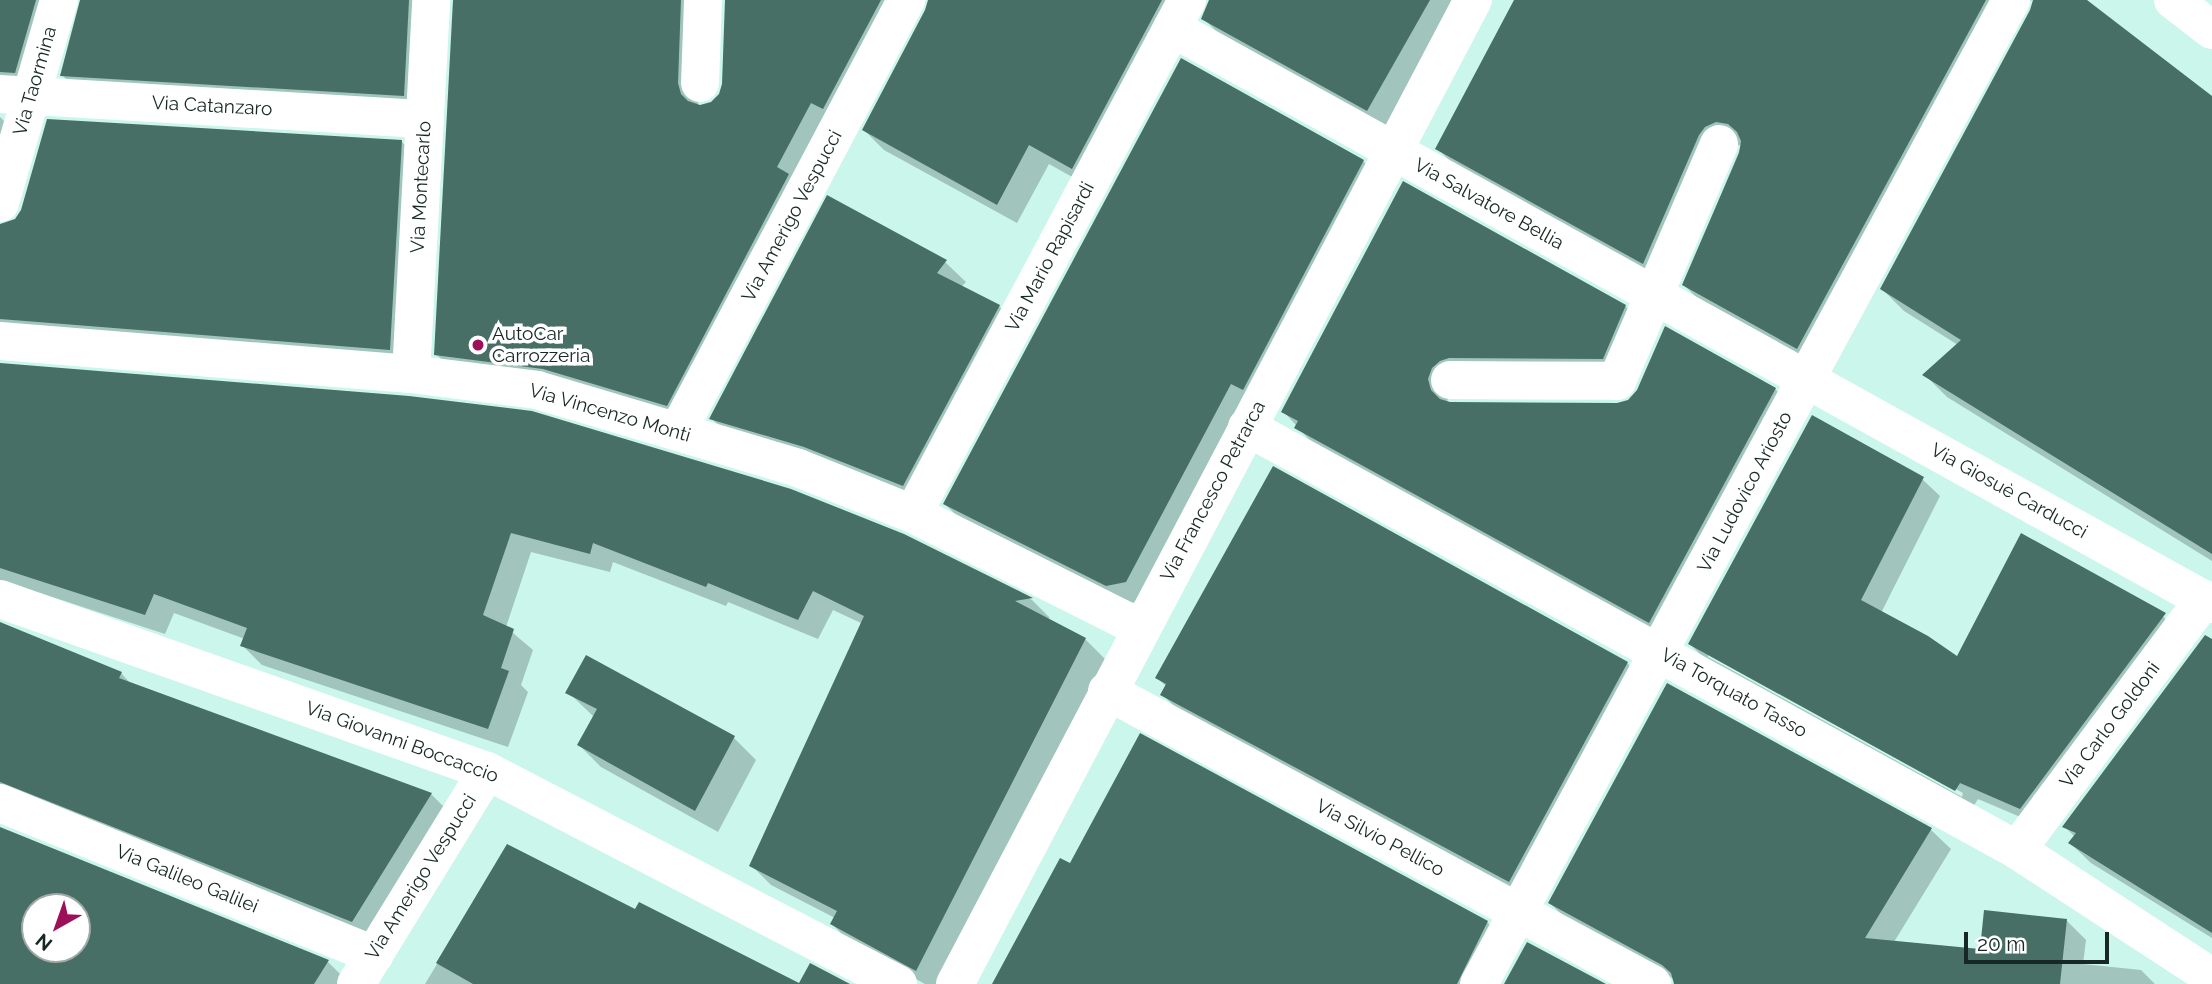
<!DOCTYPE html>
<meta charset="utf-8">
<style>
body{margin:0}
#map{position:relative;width:2212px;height:984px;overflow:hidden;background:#caf6eb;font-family:Raleway,sans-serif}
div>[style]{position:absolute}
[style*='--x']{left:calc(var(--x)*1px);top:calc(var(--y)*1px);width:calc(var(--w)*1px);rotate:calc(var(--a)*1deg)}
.shadow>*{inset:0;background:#0003}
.building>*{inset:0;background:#476f65}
.street>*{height:38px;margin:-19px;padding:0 19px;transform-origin:19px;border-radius:19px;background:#fff}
.dots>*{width:19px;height:19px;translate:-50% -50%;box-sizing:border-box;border:4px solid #fff;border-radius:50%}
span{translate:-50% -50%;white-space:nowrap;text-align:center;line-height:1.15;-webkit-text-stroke:7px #fff;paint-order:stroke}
.street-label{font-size:19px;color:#172824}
.poi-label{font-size:19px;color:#172824}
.left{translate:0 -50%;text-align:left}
.north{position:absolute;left:21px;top:893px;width:70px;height:70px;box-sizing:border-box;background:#fff;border:2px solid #a2a9a7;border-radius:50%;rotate:220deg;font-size:19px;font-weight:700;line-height:28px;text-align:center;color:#172824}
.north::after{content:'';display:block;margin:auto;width:24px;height:32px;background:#9e0f59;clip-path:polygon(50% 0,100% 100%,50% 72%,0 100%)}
.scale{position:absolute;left:1964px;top:932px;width:145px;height:32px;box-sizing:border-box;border:4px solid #172824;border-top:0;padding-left:9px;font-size:21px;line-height:24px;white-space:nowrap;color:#172824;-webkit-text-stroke:5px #fff;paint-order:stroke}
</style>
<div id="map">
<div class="shadow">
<i style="clip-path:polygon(0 0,71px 0,0 105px)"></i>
<i style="clip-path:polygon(82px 0,441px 0,423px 115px,82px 95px,62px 75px)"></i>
<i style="clip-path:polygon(454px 0,713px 0,700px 20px,698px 106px,712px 104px,720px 95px,723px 85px,727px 0,917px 0,687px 425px,456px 374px,436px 354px)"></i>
<i style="clip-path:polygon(930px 0,1198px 0,1092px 188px,1049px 164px,1017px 223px,884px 150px,864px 130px,927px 11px)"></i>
<i style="clip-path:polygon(1211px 0,1460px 0,1388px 130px,1224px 39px,1204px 19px)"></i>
<i style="clip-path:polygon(1517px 0,2032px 0,2023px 3px,1820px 370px,1706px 307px,1684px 285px,1742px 144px,1728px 149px,1666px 285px,1460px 171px,1438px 149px)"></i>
<i style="clip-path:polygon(2035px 0,2084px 0,2212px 99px,2212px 561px,1947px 397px,1925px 375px,1958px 345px,1904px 311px,1882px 289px,2032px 11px)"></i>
<i style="clip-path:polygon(0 117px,21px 138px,0 212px)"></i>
<i style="clip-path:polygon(401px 141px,421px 161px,410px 369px,0 353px,0 226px)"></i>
<i style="clip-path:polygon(1363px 161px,1382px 180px,1145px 600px,1126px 604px,964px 523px,945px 504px)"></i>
<i style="clip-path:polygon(1403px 183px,1625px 306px,1644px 325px,1621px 377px,1450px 387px,1447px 403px,1617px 405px,1775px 389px,1794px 408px,1668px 640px,1315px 446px,1283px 411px)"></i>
<i style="clip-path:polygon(945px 262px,966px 282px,961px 287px,999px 306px,1019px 327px,923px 506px,732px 438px,711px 418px)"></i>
<i style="clip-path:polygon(0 365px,903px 536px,1032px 600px,1050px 618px,1046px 619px,1085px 639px,1105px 659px,939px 984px,925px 984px,852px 944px,832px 924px,835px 918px,771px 885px,752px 866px,863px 624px,833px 610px,818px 639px,728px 602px,726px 606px,613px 562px,610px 572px,531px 552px,506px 627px,533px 650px,521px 685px,528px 692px,508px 747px,262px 665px,242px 645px,245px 639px,174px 613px,165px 634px,40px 593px,0 610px)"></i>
<i style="clip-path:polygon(evenodd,1922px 479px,1940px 496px,1881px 613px,1958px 658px,2156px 609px,2173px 627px,2039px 825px,1978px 799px,1973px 807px,1708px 662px,1690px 644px,1922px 479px,1708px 653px,1963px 793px,1962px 797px,1708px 657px,1708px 653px)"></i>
<i style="clip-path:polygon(0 624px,121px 673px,131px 684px,431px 794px,451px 814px,372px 941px,0 814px)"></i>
<i style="clip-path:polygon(2212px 649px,2212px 938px,2091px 863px,2070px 843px,2075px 837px,2064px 826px)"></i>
<i style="clip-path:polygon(587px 658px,734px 738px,756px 760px,718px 832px,601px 767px,579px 745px,594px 717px,568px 692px)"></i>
<i style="clip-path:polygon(1627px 663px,1646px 682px,1528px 900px,1182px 714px,1163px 695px,1167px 687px,1157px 678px)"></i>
<i style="clip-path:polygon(evenodd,0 829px,328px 962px,347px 981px,346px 984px,0 984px,0 829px,35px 907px,77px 907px,77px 949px,35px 949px,35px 907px)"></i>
<i style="clip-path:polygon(1931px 830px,1951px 849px,1894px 942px,1982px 951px,2066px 920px,2086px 940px,2083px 964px,2141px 970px,2155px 984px,1676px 984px,1674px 979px,1570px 923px,1550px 903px)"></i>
<i style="clip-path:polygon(508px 846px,636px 912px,798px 984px,425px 984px)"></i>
<i style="clip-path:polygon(1071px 866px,1487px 922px,1507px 942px,1487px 984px,994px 984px)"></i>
</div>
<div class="building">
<i style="clip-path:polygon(0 0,36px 0,15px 73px,0 72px)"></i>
<i style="clip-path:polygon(80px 0,409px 0,404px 96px,60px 76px)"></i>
<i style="clip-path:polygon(453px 0,681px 0,678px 83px,681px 94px,688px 101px,700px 105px,711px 102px,719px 94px,722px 84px,725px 0,881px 0,823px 109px,811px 103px,777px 167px,789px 174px,667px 406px,543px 369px,434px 355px)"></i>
<i style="clip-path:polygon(928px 0,1162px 0,1072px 169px,1029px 145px,997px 205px,862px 130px,925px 10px)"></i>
<i style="clip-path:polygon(1209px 0,1430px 0,1367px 111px,1201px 19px)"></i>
<i style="clip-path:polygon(1514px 0,1986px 0,1797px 349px,1682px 285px,1739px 153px,1741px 141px,1737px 132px,1728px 124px,1716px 122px,1705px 127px,1699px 135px,1643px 264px,1435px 149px)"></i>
<i style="clip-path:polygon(2033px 0,2087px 0,2212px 96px,2212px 554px,1922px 375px,1961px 340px,1880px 289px,2030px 10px)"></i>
<i style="clip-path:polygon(1181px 58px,1364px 160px,1243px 390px,1231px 384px,1126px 582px,1106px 586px,943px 504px)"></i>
<i style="clip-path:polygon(47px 119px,402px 140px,390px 350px,0 319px,0 224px,15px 219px,21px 210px)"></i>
<i style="clip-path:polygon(1403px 181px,1626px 305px,1603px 359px,1449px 358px,1440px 361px,1432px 368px,1428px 379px,1431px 390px,1440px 399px,1450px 402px,1617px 403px,1628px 400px,1637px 390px,1665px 326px,1776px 388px,1649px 623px,1294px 428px,1298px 421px,1281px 412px)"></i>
<i style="clip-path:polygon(827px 195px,947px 260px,937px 273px,1000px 305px,903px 486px,804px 447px,709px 419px)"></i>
<i style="clip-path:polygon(0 363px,409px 396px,532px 411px,791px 489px,904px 534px,1033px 598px,1015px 601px,1086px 638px,916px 971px,830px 924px,837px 911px,749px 866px,864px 616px,813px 591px,798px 620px,708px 583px,706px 587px,593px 543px,590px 554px,511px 533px,483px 615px,514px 629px,501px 668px,509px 671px,488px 729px,240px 646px,247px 628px,154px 594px,145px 615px,0 568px)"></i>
<i style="clip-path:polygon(1812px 415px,1924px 477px,1861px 600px,1928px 636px,1957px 656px,2021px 533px,2166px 613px,2020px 809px,1960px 783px,1955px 791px,1688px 644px)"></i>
<i style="clip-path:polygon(1273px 466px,1628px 662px,1509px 882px,1160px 695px,1166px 684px,1155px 678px)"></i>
<i style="clip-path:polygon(0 622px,122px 672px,119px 678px,432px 793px,352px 922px,0 782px)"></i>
<i style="clip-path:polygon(2205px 635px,2212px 639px,2212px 933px,2068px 843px,2076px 833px,2062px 827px)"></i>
<i style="clip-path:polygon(586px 655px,735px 736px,695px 811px,577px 745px,597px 709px,565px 693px)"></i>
<i style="clip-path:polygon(1667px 683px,1932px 828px,1865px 938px,1980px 949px,1984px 910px,2067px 919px,2060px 984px,1674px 984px,1671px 973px,1662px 965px,1548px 903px)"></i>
<i style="clip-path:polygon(1140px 733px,1488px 921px,1457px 984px,992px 984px,1060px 858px,1070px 863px)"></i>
<i style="clip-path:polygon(evenodd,0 827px,329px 960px,314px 984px,0 984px,0 827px,35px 907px,77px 907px,77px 949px,35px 949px,35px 907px)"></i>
<i style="clip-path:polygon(507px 844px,635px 909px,639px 902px,799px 983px,810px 963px,850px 984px,473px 984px,436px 963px)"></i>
<i style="clip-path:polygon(1527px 942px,1606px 984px,1504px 984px)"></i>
</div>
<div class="street">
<i style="--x:2173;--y:0;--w:49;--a:37.6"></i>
<i style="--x:1172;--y:28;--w:1189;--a:28.98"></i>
<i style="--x:700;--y:83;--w:83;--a:-87.9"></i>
<i style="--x:0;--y:94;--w:426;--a:3.4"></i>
<i style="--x:0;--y:203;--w:211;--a:-73.8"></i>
<i style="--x:0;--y:341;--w:412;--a:4.6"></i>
<i style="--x:411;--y:374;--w:127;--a:7.2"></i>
<i style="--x:537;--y:390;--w:272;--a:16.6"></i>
<i style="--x:798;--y:468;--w:124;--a:21.8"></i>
<i style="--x:913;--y:514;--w:255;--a:26.6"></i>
<i style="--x:411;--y:374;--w:375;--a:-86.9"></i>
<i style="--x:1450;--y:380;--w:167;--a:0.3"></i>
<i style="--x:1617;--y:381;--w:258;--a:-66.7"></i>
<i style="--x:1247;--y:427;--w:879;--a:28.78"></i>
<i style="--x:2017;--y:850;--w:233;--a:33.1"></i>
<i style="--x:678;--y:431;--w:488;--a:-62.1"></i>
<i style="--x:913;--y:514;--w:582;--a:-61.94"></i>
<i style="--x:0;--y:599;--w:516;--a:19.45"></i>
<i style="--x:487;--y:771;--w:463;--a:27.4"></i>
<i style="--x:1107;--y:691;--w:619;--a:28.26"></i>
<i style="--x:0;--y:803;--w:404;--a:22.1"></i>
<i style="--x:2017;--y:850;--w:313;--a:-53.3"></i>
<i style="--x:356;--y:984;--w:250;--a:-58.4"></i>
<i style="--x:955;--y:984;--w:1112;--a:-62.24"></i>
<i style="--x:1479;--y:984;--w:1119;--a:-61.6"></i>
</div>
<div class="dots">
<i style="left:478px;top:345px;background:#9e0f59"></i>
</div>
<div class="street-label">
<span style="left:35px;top:81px;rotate:-74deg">Via Taormina</span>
<span style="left:212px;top:106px;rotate:3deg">Via Catanzaro</span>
<span style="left:421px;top:187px;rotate:-87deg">Via Montecarlo</span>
<span style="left:1489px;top:204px;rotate:29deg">Via Salvatore Bellia</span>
<span style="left:792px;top:216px;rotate:-62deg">Via Amerigo Vespucci</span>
<span style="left:1050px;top:257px;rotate:-62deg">Via Mario Rapisardi</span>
<span style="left:610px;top:413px;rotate:16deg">Via Vincenzo Monti</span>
<span style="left:1213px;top:491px;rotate:-62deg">Via Francesco Petrarca</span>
<span style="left:2009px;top:491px;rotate:29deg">Via Giosuè Carducci</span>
<span style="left:1745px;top:492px;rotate:-62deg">Via Ludovico Ariosto</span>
<span style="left:1734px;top:693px;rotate:29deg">Via Torquato Tasso</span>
<span style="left:2110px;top:725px;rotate:-53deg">Via Carlo Goldoni</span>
<span style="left:402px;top:742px;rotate:20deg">Via Giovanni Boccaccio</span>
<span style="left:1380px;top:838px;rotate:28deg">Via Silvio Pellico</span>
<span style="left:421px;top:877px;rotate:-58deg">Via Amerigo Vespucci</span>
<span style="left:187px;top:879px;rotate:22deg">Via Galileo Galilei</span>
</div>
<div class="poi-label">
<span class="left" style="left:492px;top:345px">AutoCar<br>Carrozzeria</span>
</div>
<div class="north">N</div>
<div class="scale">20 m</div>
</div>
